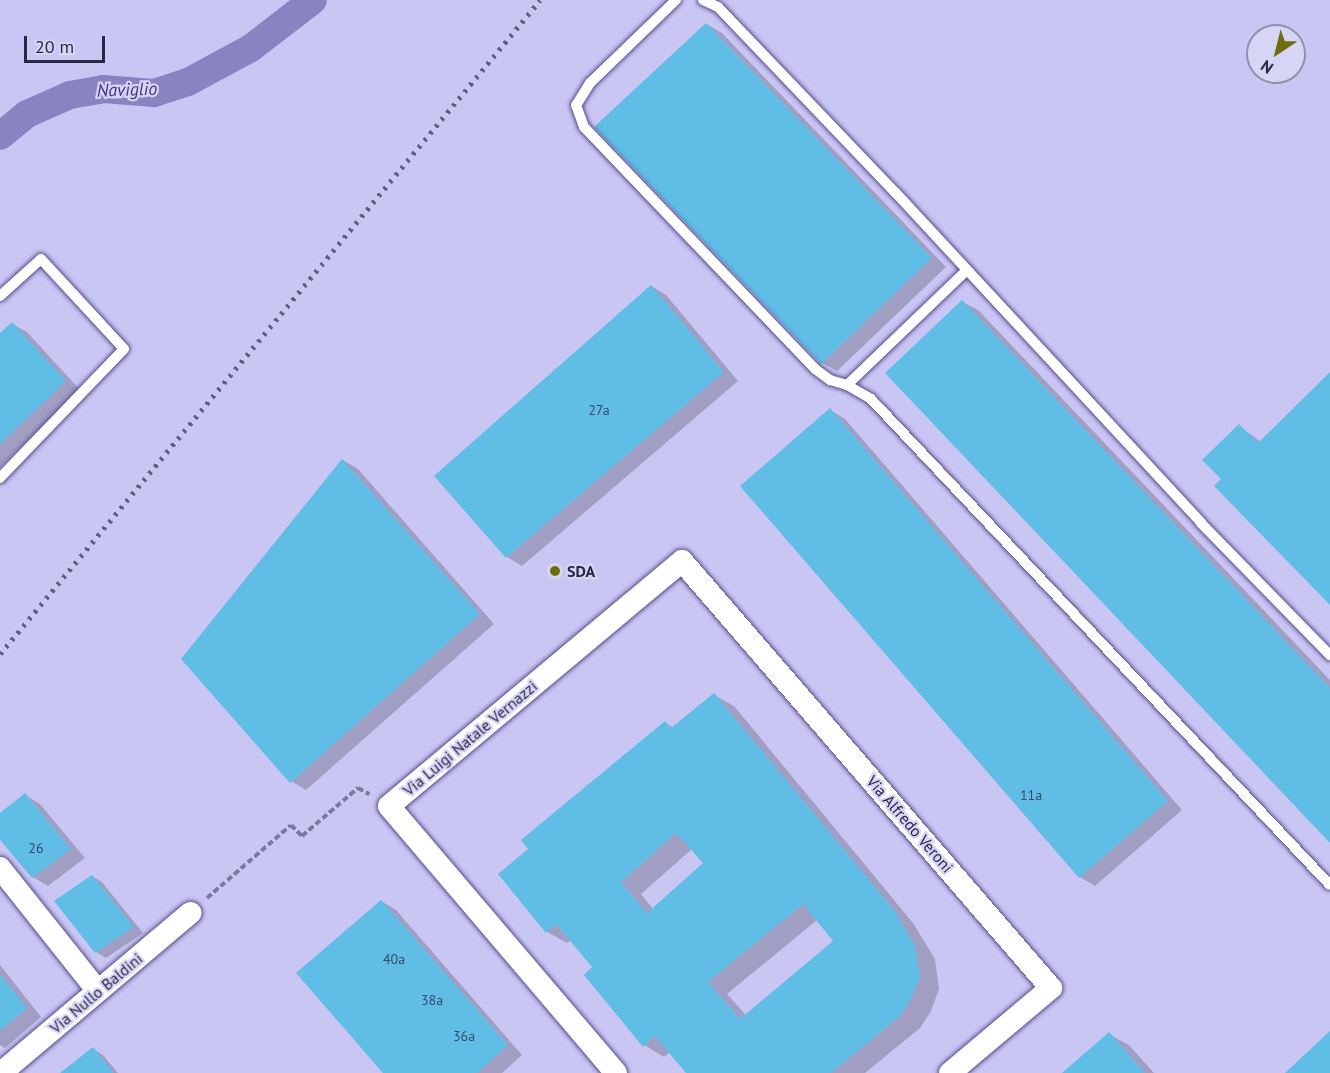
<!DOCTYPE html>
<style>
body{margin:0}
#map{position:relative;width:1330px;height:1073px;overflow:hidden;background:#cac6f4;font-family:"PT Sans",sans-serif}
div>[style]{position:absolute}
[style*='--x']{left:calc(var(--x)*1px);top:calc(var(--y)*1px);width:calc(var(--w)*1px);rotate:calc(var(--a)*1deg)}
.shadow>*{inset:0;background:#0003}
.canal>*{height:28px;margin:-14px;padding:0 14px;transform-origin:14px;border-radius:14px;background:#8a83c2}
.building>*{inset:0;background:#5fbde6}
.path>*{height:4px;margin-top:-2px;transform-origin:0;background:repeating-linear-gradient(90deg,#7c799f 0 6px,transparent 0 9px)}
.roads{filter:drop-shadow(0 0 2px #574d90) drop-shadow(0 0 2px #574d90)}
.service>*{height:10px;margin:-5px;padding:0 5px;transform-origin:5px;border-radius:5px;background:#fff}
.minor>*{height:22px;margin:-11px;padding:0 11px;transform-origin:11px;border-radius:11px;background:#fff}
.rail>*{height:4.5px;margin-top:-2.25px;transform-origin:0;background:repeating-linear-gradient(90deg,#635f82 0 3px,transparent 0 9px)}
.dots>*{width:16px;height:16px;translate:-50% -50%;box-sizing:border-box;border:3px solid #d7d5f5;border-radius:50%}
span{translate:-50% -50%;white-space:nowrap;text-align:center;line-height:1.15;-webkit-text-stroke:4.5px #d7d5f5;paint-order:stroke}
.number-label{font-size:14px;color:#374c6c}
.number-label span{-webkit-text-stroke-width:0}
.poi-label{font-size:16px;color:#2a2744;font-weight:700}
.left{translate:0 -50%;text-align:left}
.street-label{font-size:16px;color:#2a2744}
.water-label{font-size:18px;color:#433380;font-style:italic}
.north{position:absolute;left:1246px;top:24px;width:60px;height:60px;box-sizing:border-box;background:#d7d5f5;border:2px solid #928fae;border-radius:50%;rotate:215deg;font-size:16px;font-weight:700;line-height:24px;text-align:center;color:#2a2744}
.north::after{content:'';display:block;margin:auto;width:21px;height:27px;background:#6f6d0e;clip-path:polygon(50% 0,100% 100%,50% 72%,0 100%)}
.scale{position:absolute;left:24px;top:36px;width:81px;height:27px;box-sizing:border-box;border:3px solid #2a2744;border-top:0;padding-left:8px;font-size:18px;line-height:21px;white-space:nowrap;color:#2a2744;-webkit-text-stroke:4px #d7d5f5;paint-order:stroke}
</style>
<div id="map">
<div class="shadow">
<i style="clip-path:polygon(706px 24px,722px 33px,946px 267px,837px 371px,822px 363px)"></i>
<i style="clip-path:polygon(651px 286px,666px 295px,738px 381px,522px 566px,507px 557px)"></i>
<i style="clip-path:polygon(962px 302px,978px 310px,1330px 680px,1330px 841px)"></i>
<i style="clip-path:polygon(12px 324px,27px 332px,80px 390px,0 467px,0 335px)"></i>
<i style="clip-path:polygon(1330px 374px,1330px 603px,1223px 479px,1239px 426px,1261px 442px)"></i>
<i style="clip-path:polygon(830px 410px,845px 419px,1182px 810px,1095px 886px,1080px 877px)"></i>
<i style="clip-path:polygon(343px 460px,358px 469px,494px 624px,306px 790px,291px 781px)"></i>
<i style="clip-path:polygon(evenodd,714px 695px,734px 706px,913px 923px,935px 959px,939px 989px,931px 1011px,920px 1028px,865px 1073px,689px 1073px,670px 1052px,664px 1057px,644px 1045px,594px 968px,571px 940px,567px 943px,547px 932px,531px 849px,666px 723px,674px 728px,714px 695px,692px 849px,705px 863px,653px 909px,641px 894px,692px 849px,714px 695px,817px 920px,836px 941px,746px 1015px,727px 994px,817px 920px)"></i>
<i style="clip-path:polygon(25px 795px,40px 804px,85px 858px,48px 886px,33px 877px,0 838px,0 815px)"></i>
<i style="clip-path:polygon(92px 876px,102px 882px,143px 933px,106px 958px,96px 952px)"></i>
<i style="clip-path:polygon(381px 901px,396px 910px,522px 1055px,502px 1073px,385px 1073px)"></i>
<i style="clip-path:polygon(0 965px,41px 1017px,5px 1048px,0 1045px)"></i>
<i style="clip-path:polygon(1109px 1034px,1129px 1045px,1154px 1073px,1064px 1073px)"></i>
<i style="clip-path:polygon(93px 1049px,103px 1055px,118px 1073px,63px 1073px)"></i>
</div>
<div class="canal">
<i style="--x:0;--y:136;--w:35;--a:-39"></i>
<i style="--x:27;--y:114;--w:47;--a:-23.8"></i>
<i style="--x:70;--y:95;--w:34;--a:-10"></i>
<i style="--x:103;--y:89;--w:51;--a:4.5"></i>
<i style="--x:154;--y:93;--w:36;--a:-18"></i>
<i style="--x:188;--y:82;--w:72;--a:-28.4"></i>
<i style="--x:251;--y:48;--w:78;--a:-37.7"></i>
</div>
<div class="building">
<i style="clip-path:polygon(706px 23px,932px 258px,821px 364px,594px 127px)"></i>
<i style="clip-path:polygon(651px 285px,724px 372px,506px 558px,434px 476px)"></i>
<i style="clip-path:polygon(962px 300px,1330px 688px,1330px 843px,885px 373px)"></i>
<i style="clip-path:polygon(12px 322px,66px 381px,0 444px,0 333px)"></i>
<i style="clip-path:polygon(1330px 372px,1330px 605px,1214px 486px,1221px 479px,1202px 460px,1239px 424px,1258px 443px)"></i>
<i style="clip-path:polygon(830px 408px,1168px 801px,1079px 878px,740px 486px)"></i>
<i style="clip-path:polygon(342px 459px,480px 614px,290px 783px,181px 659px)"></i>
<i style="clip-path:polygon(evenodd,714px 693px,894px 910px,915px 946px,920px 977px,911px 999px,900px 1016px,831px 1073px,686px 1073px,655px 1036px,643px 1047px,584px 975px,592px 967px,556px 924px,546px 933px,498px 874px,528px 849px,521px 840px,665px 721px,671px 728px,714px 693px,676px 833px,703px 863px,647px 913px,621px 882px,676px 833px,714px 693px,803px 904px,833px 941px,740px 1019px,708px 982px,803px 904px)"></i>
<i style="clip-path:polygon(25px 793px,71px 849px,32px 878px,0 840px,0 813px)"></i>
<i style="clip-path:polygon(92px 875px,134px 927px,95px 953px,54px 901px)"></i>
<i style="clip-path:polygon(381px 900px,508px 1045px,477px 1073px,383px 1073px,296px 973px)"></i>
<i style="clip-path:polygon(0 974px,27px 1008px,0 1031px)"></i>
<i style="clip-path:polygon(1330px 1031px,1330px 1073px,1285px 1073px)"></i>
<i style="clip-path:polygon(1109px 1032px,1145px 1073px,1062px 1073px)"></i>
<i style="clip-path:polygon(93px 1047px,114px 1073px,60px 1073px)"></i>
</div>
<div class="path">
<i style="--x:207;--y:898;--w:111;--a:-41"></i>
<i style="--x:291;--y:825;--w:16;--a:45"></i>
<i style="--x:302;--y:836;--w:74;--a:-40.6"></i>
<i style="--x:358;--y:788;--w:13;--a:29"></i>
</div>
<div class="roads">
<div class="service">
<i style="--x:676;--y:0;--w:120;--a:136"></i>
<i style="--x:590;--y:83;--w:26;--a:122"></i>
<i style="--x:576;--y:105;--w:23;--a:70"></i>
<i style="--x:584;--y:127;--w:335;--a:46.3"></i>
<i style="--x:815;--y:369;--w:19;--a:36"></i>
<i style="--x:830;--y:380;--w:18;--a:16"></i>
<i style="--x:847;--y:385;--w:28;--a:30"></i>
<i style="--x:871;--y:399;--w:668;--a:46.64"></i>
<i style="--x:703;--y:0;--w:17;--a:25"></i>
<i style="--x:718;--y:7;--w:256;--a:46.3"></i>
<i style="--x:895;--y:192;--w:451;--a:47.2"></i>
<i style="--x:1201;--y:523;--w:185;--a:45.7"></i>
<i style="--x:0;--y:296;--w:55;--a:-42.1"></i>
<i style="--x:41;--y:259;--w:122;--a:47.3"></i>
<i style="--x:124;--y:349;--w:179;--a:133.9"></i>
<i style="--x:847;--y:385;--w:165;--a:-43.8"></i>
</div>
<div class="minor">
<i style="--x:0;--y:868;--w:157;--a:51.5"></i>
<i style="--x:1;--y:1073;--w:248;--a:-40.2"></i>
<i style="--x:616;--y:1073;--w:350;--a:-130.4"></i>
<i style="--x:389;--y:806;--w:382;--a:-39.9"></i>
<i style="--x:682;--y:561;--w:564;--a:49.17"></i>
<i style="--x:1051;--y:988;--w:132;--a:139.9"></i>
</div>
</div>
<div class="rail">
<i style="--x:0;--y:654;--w:848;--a:-50.45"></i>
</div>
<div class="dots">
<i style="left:555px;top:571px;background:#6f6d0e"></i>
</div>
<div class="number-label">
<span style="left:599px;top:410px">27a</span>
<span style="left:1031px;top:795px">11a</span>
<span style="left:36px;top:848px">26</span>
<span style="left:394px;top:959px">40a</span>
<span style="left:432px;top:1000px">38a</span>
<span style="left:464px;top:1036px">36a</span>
</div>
<div class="poi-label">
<span class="left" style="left:567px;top:571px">SDA</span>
</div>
<div class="street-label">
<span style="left:470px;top:738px;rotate:-40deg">Via Luigi Natale Vernazzi</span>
<span style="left:910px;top:824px;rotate:49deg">Via Alfredo Veroni</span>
<span style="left:96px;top:993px;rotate:-40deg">Via Nullo Baldini</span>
</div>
<div class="water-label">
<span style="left:127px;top:90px;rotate:-2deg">Naviglio</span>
</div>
<div class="north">N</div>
<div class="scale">20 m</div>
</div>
